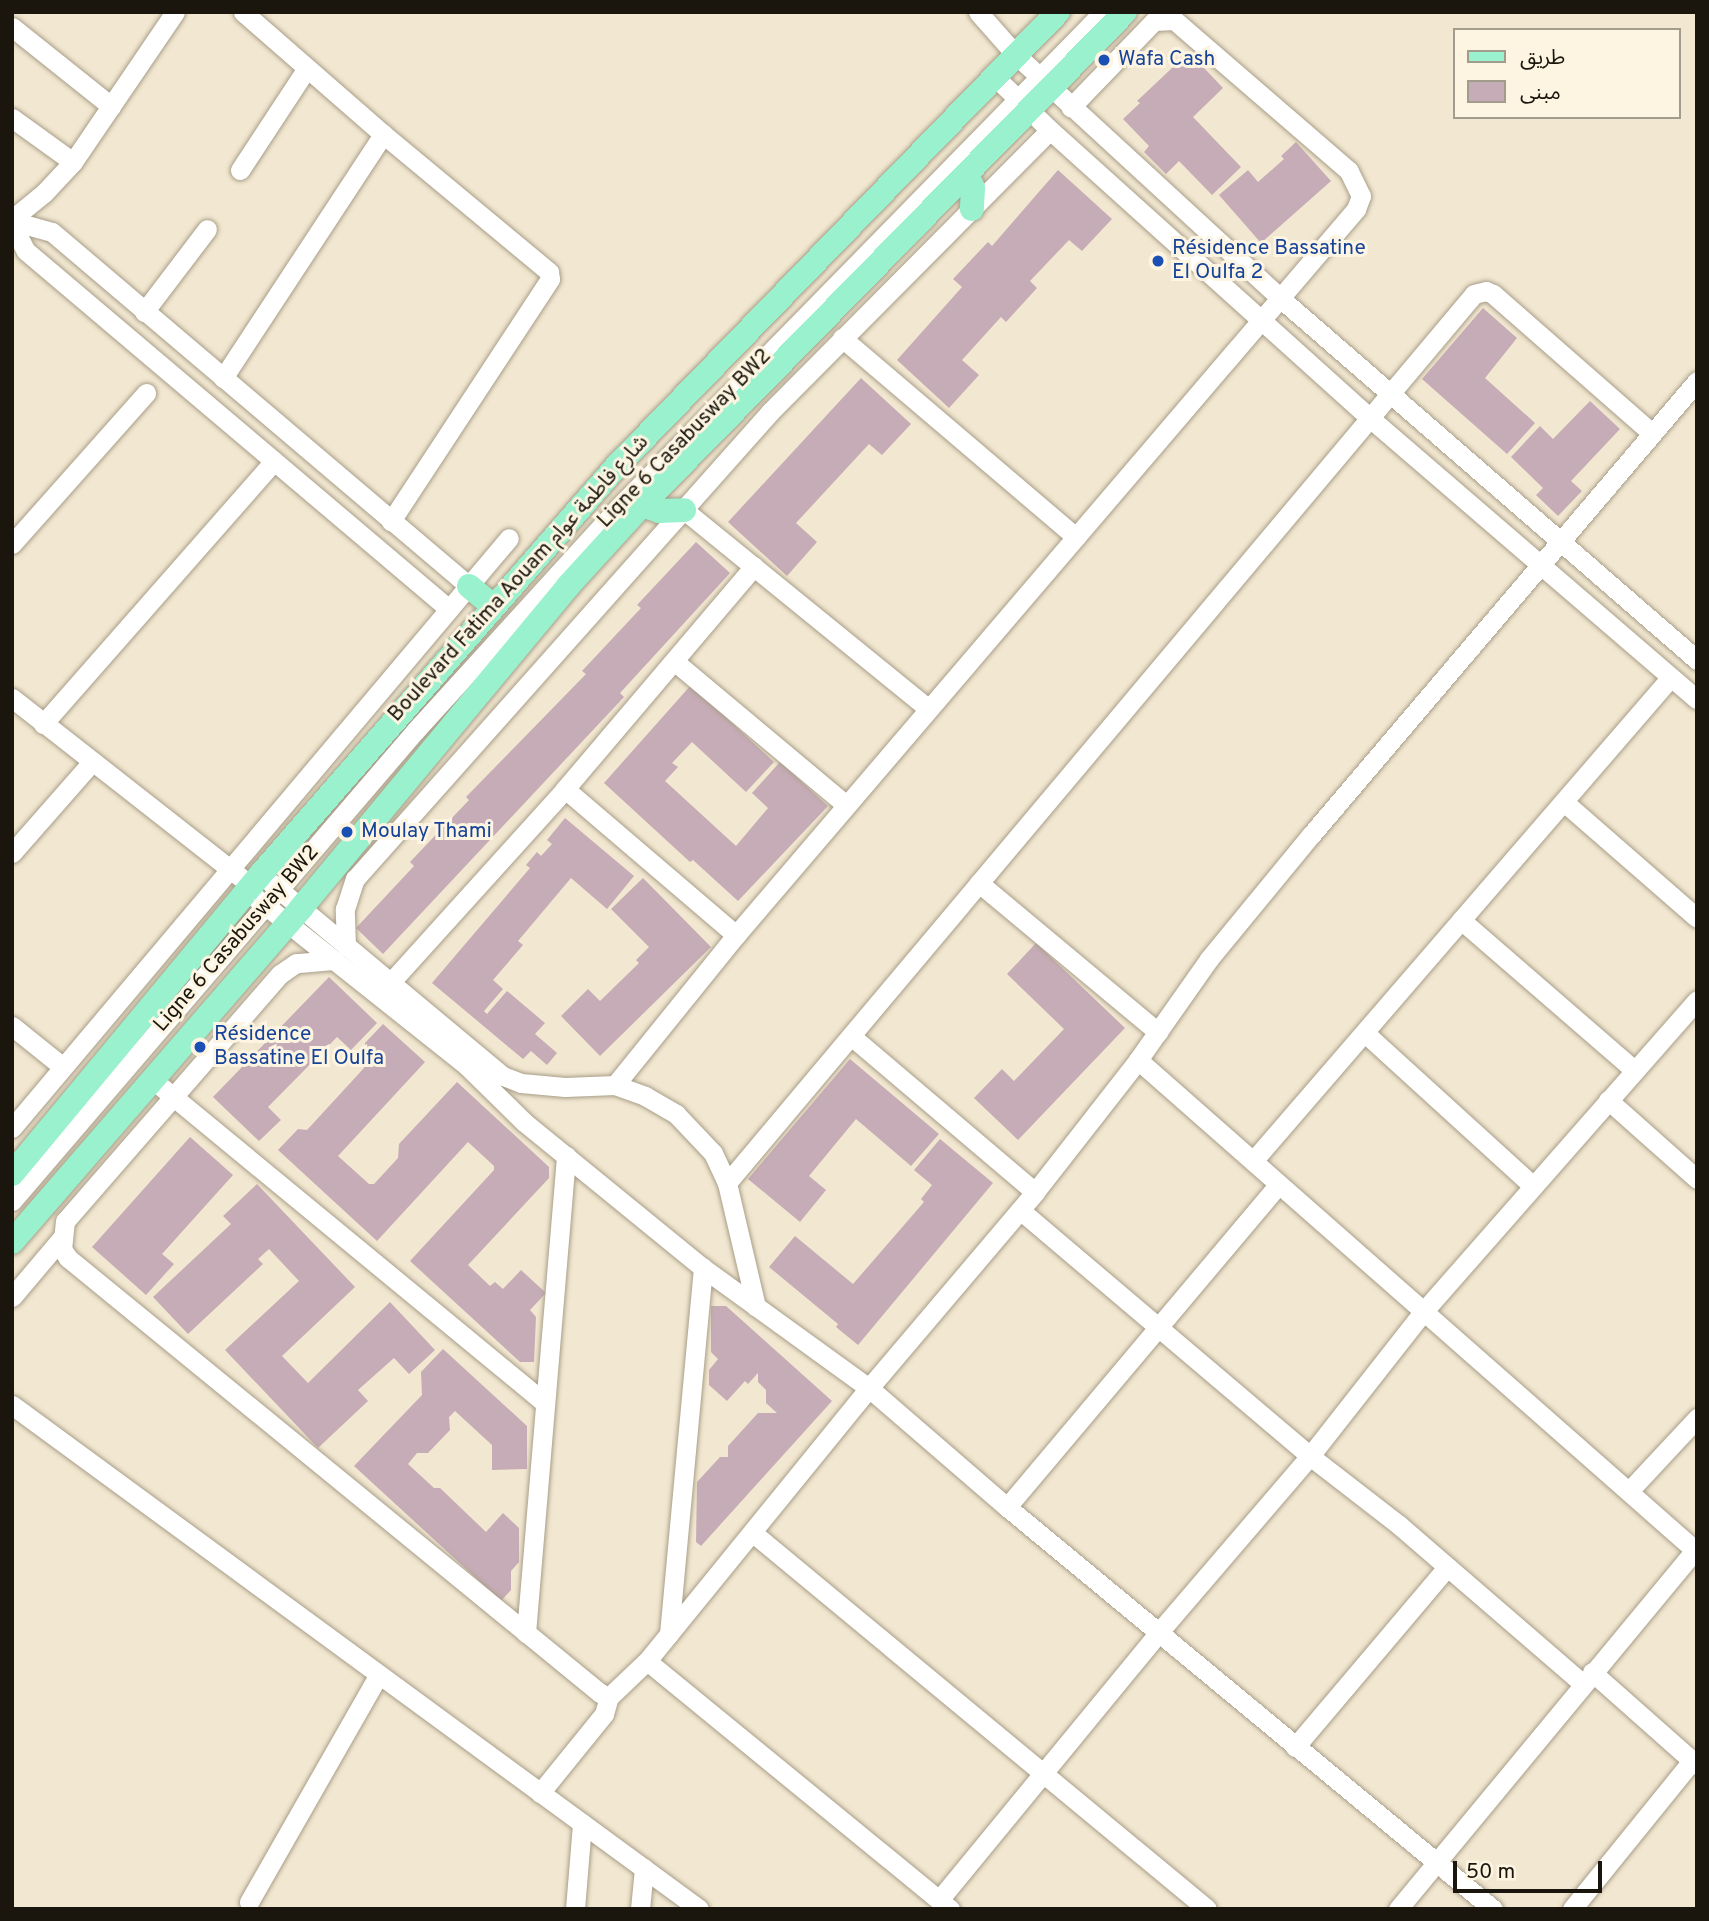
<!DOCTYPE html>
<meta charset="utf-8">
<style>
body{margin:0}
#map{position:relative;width:1709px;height:1921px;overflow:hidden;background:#f2e7d0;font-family:Overpass,"Noto Sans Arabic",sans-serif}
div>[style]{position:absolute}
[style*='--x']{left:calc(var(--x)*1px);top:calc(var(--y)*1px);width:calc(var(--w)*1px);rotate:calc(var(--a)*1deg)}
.building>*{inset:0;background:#c6acb6}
.roads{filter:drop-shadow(0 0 2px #a89e89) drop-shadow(0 0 2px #a89e89)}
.minor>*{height:19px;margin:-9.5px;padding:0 9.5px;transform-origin:9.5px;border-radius:9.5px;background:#fff}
.major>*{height:24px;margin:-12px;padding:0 12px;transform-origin:12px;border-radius:12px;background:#99f1cd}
.dots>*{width:19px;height:19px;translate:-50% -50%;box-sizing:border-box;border:4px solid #fdf5e2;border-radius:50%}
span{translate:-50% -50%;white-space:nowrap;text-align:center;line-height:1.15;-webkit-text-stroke:6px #fdf5e2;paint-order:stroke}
.transit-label{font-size:21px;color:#164399}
.left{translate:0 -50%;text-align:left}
.street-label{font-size:21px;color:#1a160e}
.frame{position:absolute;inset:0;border:14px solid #1a160e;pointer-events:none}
.legend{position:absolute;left:1453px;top:28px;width:228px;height:91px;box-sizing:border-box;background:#fdf5e2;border:2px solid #a29c8d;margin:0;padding:9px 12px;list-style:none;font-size:21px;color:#1a160e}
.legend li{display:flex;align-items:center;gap:14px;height:35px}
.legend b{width:35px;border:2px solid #a29c8d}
.scale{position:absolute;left:1453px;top:1861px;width:149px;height:32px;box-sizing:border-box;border:4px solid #1a160e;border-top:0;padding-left:9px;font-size:21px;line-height:24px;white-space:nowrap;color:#1a160e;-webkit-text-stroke:5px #fdf5e2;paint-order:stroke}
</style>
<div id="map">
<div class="building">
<i style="clip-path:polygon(1189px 52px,1223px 88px,1193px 117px,1241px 167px,1212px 195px,1179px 161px,1166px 174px,1144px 152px,1149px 146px,1123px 119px,1140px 103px,1137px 101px)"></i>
<i style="clip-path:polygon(1296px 142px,1331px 181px,1261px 243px,1219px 195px,1248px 170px,1258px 182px,1284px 159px,1281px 156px)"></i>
<i style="clip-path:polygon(1058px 170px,1112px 219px,1082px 251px,1069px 240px,1030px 281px,1037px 288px,1006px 322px,1001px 317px,962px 360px,979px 375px,949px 408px,897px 360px,962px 287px,953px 279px,988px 242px,992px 246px)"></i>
<i style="clip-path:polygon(1483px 308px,1517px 338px,1485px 378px,1535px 423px,1507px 454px,1422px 379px)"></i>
<i style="clip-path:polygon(861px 378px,911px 424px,882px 455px,869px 444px,796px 523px,817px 542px,787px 576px,728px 522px)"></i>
<i style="clip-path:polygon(1590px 401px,1620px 429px,1571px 481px,1582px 491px,1558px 516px,1536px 495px,1543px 488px,1511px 457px,1540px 426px,1553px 439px)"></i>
<i style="clip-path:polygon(696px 542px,730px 573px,620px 693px,624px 697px,383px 954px,356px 928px,414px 866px,410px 862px,469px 800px,466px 797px,586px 674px,582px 671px,641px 608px,637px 605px)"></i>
<i style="clip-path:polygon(691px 685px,774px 762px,746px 792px,692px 742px,672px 763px,678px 767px,665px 781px,736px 846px,768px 808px,752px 793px,780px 762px,828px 806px,738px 901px,693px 860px,690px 862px,604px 783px)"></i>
<i style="clip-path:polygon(565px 818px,634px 876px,607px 909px,571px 878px,518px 941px,523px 945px,493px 980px,503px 989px,484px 1011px,487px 1014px,507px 991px,545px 1023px,535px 1034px,557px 1053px,547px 1065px,531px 1051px,523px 1059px,432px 983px,530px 868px,526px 865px,537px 852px,541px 856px,552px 844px,547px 840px)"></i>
<i style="clip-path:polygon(643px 878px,711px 947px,600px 1056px,561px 1016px,588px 989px,600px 1001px,639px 963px,636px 960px,649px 947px,611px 909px)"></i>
<i style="clip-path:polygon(1036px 943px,1125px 1028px,1018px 1140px,974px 1098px,1002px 1069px,1014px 1081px,1064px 1029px,1007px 974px)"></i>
<i style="clip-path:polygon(329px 977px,377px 1023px,351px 1050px,337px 1037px,268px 1107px,281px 1120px,259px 1141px,213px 1097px)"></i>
<i style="clip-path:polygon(383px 1024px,425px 1062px,338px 1156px,369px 1184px,374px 1184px,398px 1158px,399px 1144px,457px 1082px,549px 1167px,549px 1178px,468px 1265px,490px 1286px,495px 1282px,503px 1289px,521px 1270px,546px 1293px,530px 1310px,536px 1317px,534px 1362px,520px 1362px,410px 1261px,494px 1170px,494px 1166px,468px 1142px,377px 1241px,278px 1150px,298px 1129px,307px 1130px,364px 1068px,365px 1043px)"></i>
<i style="clip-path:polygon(850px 1059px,939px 1134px,911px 1166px,856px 1119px,809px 1176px,826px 1190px,800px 1222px,748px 1179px)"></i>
<i style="clip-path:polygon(190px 1137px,233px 1175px,162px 1254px,174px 1264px,146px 1295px,92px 1247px)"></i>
<i style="clip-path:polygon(940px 1139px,993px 1183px,858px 1345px,836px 1327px,838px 1324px,769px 1267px,795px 1236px,853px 1284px,924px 1202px,921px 1199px,932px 1185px,914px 1170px)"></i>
<i style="clip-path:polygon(257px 1184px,355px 1287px,282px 1356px,308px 1383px,390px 1302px,435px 1350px,409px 1374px,394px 1358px,358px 1390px,368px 1401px,318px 1448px,225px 1350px,299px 1281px,269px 1249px,258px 1259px,263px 1264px,188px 1334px,153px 1297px,231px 1224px,223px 1216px)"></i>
<i style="clip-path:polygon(711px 1306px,726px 1306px,832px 1401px,701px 1546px,696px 1542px,697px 1482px,720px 1457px,728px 1457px,728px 1446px,758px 1413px,777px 1413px,766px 1403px,766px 1390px,758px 1382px,758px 1373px,748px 1384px,745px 1381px,727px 1401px,709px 1385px,709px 1370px,718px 1359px,711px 1352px)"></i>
<i style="clip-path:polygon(443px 1349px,527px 1426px,527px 1469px,492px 1470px,492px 1445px,455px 1411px,449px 1417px,450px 1430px,428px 1453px,417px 1453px,408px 1464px,434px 1488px,440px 1488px,486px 1532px,503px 1513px,519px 1528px,519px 1562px,511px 1571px,511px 1590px,501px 1601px,354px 1466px,422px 1395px,421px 1372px)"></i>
</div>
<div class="roads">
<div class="minor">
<i style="--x:243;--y:12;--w:186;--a:41.1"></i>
<i style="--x:383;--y:134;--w:216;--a:39.7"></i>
<i style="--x:549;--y:272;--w:7;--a:82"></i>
<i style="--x:550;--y:279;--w:290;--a:123.3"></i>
<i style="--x:978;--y:12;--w:56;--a:48.6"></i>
<i style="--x:1015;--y:54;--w:359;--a:42.6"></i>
<i style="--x:1279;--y:297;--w:554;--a:40.97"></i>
<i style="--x:12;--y:27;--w:127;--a:38.6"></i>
<i style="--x:994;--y:76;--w:78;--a:44"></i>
<i style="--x:1050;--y:130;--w:432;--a:42"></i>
<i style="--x:1371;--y:419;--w:430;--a:40.7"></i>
<i style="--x:12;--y:118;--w:75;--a:35.8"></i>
<i style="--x:240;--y:170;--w:122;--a:-56.7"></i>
<i style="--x:12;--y:219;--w:41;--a:-39.1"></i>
<i style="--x:44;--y:193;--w:42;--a:-46.9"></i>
<i style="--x:73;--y:162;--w:181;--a:-55.8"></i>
<i style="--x:12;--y:221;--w:41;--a:15.4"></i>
<i style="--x:52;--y:232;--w:547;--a:40.33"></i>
<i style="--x:12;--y:224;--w:30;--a:63"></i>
<i style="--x:26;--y:251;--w:554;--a:40.24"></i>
<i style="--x:144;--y:312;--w:104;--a:-52.8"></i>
<i style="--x:842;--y:338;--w:307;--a:40.4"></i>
<i style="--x:223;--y:378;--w:292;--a:-56.7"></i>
<i style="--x:684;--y:510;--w:314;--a:39.1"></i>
<i style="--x:12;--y:544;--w:202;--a:-48.4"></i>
<i style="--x:674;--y:661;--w:224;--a:39.9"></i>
<i style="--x:12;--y:698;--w:290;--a:38.1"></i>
<i style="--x:43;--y:724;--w:350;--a:-48.7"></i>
<i style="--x:565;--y:789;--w:225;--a:40.5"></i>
<i style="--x:1564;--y:802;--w:176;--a:41.1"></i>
<i style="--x:12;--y:853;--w:120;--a:-48.7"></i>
<i style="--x:270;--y:882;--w:303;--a:39.8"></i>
<i style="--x:503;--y:1076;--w:19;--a:21"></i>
<i style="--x:521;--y:1083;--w:44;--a:5.2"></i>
<i style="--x:565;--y:1087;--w:50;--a:-2.3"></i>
<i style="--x:615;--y:1085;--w:32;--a:20"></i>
<i style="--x:645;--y:1096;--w:36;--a:30"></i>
<i style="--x:676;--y:1114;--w:54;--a:46.5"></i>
<i style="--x:713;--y:1153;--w:33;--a:65"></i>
<i style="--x:727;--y:1183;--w:127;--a:76.8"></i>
<i style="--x:979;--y:883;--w:233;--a:39.8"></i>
<i style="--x:256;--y:898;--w:268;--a:38.5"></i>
<i style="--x:466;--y:1065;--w:81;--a:44.5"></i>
<i style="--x:524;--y:1122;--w:231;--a:39.2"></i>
<i style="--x:703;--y:1268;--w:205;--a:35.9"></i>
<i style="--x:869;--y:1388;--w:182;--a:40.8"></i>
<i style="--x:1007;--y:1507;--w:631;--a:39.6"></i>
<i style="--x:1461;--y:920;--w:229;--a:40.9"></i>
<i style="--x:346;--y:946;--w:37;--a:-92"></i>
<i style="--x:345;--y:909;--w:32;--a:-72"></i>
<i style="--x:355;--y:879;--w:625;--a:-48.37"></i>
<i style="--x:770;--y:412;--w:397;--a:-45.2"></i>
<i style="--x:333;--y:960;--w:37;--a:175"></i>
<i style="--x:296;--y:963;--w:19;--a:145"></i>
<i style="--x:280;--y:974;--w:327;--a:131"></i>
<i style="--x:65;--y:1221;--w:28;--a:96"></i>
<i style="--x:62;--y:1249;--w:11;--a:56"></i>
<i style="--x:68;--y:1258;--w:687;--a:39.27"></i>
<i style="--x:600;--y:1693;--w:10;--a:24"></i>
<i style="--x:390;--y:983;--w:261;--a:-47.9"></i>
<i style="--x:565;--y:789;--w:292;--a:-49.7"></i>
<i style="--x:12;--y:1026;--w:65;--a:38.8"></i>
<i style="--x:1366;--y:1034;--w:226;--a:42.3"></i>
<i style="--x:851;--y:1036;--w:241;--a:40.3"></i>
<i style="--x:1138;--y:1060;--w:745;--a:41.35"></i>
<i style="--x:153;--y:1080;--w:508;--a:39.49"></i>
<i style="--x:615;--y:1085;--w:193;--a:-51.1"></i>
<i style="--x:736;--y:935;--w:955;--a:-49.5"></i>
<i style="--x:1356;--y:209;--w:14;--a:-69"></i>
<i style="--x:1361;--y:196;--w:28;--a:-116"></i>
<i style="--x:1349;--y:171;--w:231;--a:-139.2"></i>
<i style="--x:1174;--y:20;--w:20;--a:177"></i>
<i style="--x:1154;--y:21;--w:120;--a:134"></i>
<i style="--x:1608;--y:1100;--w:119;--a:41.6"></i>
<i style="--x:12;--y:1128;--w:771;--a:-49.89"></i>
<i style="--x:1253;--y:1161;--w:638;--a:-49.19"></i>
<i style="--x:727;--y:1183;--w:1161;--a:-49.96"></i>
<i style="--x:1474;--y:294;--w:12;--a:-14"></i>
<i style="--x:1486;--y:291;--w:8;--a:23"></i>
<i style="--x:1493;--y:294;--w:211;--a:41.2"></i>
<i style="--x:12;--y:1201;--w:619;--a:-49.39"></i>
<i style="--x:415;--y:731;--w:302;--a:-47.7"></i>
<i style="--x:618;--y:508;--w:694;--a:-45.64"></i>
<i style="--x:1020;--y:1210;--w:380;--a:40.3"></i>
<i style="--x:1310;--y:1456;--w:113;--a:37.8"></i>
<i style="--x:1399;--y:1525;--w:242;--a:40.8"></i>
<i style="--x:12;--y:1297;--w:76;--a:-49.8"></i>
<i style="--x:12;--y:1405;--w:852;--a:36.26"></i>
<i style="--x:1629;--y:1491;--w:100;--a:-47"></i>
<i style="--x:1007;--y:1507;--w:421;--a:-49.9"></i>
<i style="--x:753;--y:1533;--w:589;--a:39.63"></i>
<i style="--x:526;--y:1633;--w:479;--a:-85.2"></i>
<i style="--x:669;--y:1634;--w:368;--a:-84.7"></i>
<i style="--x:647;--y:1661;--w:392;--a:39.3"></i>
<i style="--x:1592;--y:1672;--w:140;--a:41.5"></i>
<i style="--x:609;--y:1697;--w:52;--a:-43.5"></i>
<i style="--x:647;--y:1661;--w:352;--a:-50.9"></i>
<i style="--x:869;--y:1388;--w:257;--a:-49.7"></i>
<i style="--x:1035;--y:1192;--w:167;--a:-52"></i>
<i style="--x:1138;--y:1060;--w:123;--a:-54.9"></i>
<i style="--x:1209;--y:959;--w:161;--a:-50.6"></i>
<i style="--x:1311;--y:835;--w:596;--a:-49.63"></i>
<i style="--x:1295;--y:1747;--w:234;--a:-49.8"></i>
<i style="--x:540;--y:1793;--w:102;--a:-51"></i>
<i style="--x:604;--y:1714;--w:18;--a:-74"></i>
<i style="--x:939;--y:1900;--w:347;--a:-50.6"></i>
<i style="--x:1159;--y:1632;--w:232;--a:-49.4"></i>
<i style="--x:1310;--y:1456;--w:183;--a:-51.9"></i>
<i style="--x:1423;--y:1312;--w:415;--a:-48.7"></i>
<i style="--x:249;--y:1902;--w:262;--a:-60.3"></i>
<i style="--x:575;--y:1909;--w:86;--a:-85.3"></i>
<i style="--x:640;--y:1909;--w:41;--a:-84.4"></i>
<i style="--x:1398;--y:1909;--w:466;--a:-50.4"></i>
<i style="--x:1572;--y:1909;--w:191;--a:-51"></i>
</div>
<div class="major">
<i style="--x:967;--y:174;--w:15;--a:67"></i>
<i style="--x:973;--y:188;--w:21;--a:93"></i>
<i style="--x:642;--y:505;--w:18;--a:19"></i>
<i style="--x:659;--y:511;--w:25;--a:-2"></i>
<i style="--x:469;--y:586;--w:30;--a:40"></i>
<i style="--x:12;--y:1174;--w:390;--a:-50.3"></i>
<i style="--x:261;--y:874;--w:539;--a:-48.91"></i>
<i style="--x:615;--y:468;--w:636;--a:-45.83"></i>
<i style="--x:12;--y:1242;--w:442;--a:-49.1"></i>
<i style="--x:301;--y:908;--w:418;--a:-50.3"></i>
<i style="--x:568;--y:586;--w:110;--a:-47.6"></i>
<i style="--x:642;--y:505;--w:690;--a:-45.59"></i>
</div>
</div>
<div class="dots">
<i style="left:1104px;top:60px;background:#1a4fb4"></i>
<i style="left:1158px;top:261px;background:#1a4fb4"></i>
<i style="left:347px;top:832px;background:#1a4fb4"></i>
<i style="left:200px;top:1047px;background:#1a4fb4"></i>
</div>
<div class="transit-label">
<span class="left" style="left:1118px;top:60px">Wafa Cash</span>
<span class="left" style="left:1172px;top:261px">Résidence Bassatine<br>El Oulfa 2</span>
<span class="left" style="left:361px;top:832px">Moulay Thami</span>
<span class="left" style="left:214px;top:1047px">Résidence<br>Bassatine El Oulfa</span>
</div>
<div class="street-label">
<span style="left:685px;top:439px;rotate:-46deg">Ligne 6 Casabusway BW2</span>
<span style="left:519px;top:579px;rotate:-48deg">Boulevard Fatima Aouam شارع فاطمة عوام</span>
<span style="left:237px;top:939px;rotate:-49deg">Ligne 6 Casabusway BW2</span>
</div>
<div class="frame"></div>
<ul class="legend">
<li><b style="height:9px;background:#99f1cd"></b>طريق</li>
<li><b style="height:19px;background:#c6acb6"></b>مبنى</li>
</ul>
<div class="scale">50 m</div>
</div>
